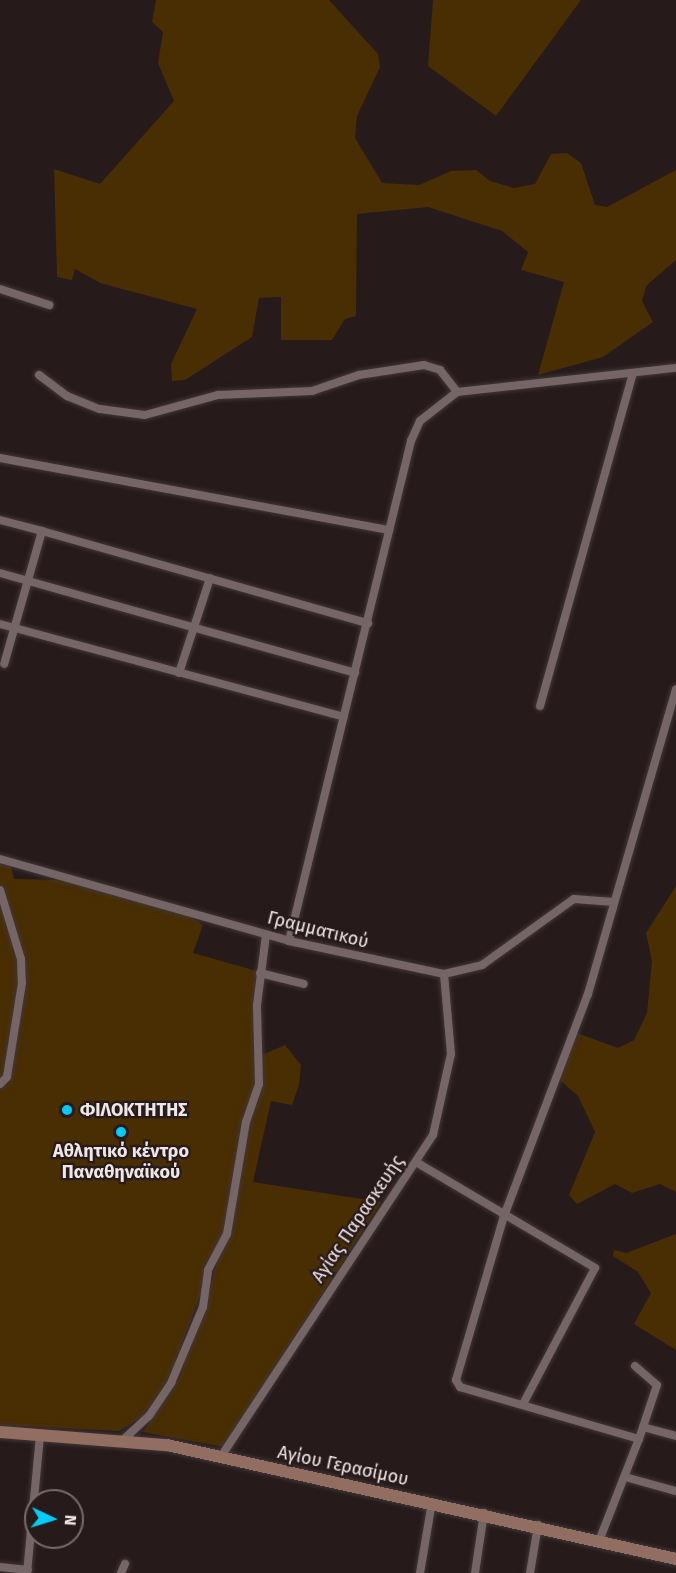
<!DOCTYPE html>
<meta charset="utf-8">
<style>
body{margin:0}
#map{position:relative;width:676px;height:1573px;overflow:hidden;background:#271a1b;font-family:"Fira Sans",sans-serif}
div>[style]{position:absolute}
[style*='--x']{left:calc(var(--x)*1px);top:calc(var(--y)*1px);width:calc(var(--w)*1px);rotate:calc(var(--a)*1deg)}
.green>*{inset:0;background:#482e02}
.roads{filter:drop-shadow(0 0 2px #413638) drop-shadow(0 0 2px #413638)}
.street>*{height:8px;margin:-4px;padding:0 4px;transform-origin:4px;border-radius:4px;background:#756566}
.secondary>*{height:12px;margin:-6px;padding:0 6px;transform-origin:6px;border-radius:6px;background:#926d62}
.dots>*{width:16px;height:16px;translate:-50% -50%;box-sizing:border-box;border:3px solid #271a1b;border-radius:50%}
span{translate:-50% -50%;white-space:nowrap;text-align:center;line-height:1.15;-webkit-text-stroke:4.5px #271a1b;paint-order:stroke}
.street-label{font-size:18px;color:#f0e6e7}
.poi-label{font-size:18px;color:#f0e6e7;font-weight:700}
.left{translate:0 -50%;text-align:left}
.north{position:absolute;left:24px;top:1489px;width:60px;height:60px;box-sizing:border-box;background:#271a1b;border:2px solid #776c6d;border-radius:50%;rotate:94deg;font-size:16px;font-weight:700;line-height:24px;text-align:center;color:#f0e6e7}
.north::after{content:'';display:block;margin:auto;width:21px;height:27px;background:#00cbf9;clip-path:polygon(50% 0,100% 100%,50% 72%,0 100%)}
</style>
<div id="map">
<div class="green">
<i style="clip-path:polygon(156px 0,329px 0,378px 54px,380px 67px,357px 116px,355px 138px,382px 183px,419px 185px,451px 171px,476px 170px,490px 181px,514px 188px,535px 184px,551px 154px,567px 153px,581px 163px,595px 205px,607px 207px,676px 170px,676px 260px,646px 286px,642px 301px,653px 322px,603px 357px,538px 375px,564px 282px,521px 270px,528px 252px,502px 231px,428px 207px,357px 214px,356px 316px,345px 319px,332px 340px,281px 340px,281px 297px,259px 298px,252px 337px,185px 380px,172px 381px,171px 364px,197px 309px,100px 283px,75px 269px,72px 280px,57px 277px,54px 169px,100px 184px,174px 101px,158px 63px,163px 32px,152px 22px)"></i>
<i style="clip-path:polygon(433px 0,581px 0,496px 116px,428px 66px)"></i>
<i style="clip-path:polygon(0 863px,11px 866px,14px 879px,61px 880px,189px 916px,203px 925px,193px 953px,257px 971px,257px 1078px,227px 1224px,168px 1380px,142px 1417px,119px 1431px,0 1425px)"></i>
<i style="clip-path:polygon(676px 886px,676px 1192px,660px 1184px,632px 1193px,615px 1184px,577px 1204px,569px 1195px,595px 1132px,578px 1096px,560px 1080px,577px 1033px,618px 1048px,634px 1040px,647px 1013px,652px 961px,646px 933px)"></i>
<i style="clip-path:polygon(285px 1045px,301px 1065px,299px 1085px,292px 1105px,271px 1101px,253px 1182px,381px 1202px,224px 1447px,143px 1432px,176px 1382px,206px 1304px,239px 1176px,262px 1055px)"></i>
<i style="clip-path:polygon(676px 1234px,676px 1350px,634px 1324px,651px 1293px,638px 1272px,613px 1256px,614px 1250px,626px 1253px)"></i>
</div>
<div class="roads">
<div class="street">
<i style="--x:0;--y:289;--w:52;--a:18.1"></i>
<i style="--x:39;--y:375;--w:35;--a:37"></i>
<i style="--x:67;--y:396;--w:35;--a:22"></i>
<i style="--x:100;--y:409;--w:45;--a:7.6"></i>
<i style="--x:145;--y:415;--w:76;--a:-15.3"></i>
<i style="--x:218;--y:395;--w:94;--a:-2.4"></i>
<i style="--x:312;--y:391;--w:50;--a:-18.8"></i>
<i style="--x:359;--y:375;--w:66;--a:-8.7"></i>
<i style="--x:424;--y:365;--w:17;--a:17"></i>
<i style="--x:440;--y:370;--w:28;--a:52"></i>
<i style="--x:0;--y:458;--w:396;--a:10.5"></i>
<i style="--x:0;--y:520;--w:43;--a:14.7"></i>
<i style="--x:42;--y:531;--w:138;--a:105.9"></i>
<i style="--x:42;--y:531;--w:339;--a:15.8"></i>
<i style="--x:0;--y:573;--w:369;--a:15.7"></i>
<i style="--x:0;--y:624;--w:356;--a:15.1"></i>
<i style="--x:179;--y:673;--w:100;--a:-71.9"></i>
<i style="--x:540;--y:706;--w:343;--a:-74.4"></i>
<i style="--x:0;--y:859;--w:300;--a:15.8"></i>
<i style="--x:289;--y:941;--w:158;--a:12"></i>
<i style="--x:444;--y:974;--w:39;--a:-13"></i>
<i style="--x:482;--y:965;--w:113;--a:-35.7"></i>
<i style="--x:574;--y:899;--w:40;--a:4.3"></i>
<i style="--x:0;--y:890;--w:72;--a:73.1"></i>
<i style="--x:21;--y:959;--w:24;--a:88"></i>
<i style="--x:22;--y:983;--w:95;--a:99.1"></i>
<i style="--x:7;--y:1077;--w:10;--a:135"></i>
<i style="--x:289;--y:941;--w:515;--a:-76.29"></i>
<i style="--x:411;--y:441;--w:22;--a:-66"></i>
<i style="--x:420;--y:421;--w:47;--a:-38.1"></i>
<i style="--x:457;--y:392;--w:220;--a:-6.3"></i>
<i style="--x:260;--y:973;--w:45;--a:14"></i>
<i style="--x:416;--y:1162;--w:208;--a:30.6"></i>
<i style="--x:595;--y:1268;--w:154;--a:117.9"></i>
<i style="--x:635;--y:1366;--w:29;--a:41"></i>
<i style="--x:657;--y:1385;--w:57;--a:108.4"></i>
<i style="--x:643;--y:1427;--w:34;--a:15"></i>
<i style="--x:123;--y:1440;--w:35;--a:-43"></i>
<i style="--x:149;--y:1416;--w:40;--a:-56"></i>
<i style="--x:171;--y:1383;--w:82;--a:-67.2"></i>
<i style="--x:203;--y:1307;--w:37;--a:-82"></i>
<i style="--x:208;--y:1270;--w:41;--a:-62.2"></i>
<i style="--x:227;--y:1234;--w:114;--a:-80.4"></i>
<i style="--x:246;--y:1122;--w:40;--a:-71.1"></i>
<i style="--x:259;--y:1084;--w:79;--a:-91.5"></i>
<i style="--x:257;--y:1005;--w:71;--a:-82.7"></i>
<i style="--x:220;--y:1458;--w:387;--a:-56.6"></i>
<i style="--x:433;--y:1135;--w:83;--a:-77.5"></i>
<i style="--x:451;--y:1054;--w:80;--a:-95"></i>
<i style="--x:625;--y:1477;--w:53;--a:15.4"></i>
<i style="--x:599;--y:1541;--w:110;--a:-68.6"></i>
<i style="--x:639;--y:1439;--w:186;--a:-163.8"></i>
<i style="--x:460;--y:1387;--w:8;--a:-120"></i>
<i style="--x:456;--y:1380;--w:171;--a:-73.7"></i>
<i style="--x:504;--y:1216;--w:237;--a:-69.3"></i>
<i style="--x:588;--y:994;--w:317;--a:-73.9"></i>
<i style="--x:0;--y:1567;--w:28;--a:6"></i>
<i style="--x:27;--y:1573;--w:139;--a:-84.6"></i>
<i style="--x:121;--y:1573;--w:10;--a:-66"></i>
<i style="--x:420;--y:1573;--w:72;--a:-80.4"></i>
<i style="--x:475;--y:1573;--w:61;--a:-81.5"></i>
<i style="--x:530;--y:1573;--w:49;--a:-80.5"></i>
</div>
<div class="secondary">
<i style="--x:0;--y:1432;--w:168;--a:4.5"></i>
<i style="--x:167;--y:1445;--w:522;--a:12.62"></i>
</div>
</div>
<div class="dots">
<i style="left:67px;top:1110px;background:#00cbf9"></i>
<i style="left:121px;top:1132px;background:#00cbf9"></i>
</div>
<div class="street-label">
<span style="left:318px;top:930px;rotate:14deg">Γραμματικού</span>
<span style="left:358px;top:1219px;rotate:-56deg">Αγίας Παρασκευής</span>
<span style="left:343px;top:1466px;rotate:12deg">Αγίου Γερασίμου</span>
</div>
<div class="poi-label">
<span class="left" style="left:80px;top:1110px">ΦΙΛΟΚΤΗΤΗΣ</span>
<span style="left:121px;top:1162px">Αθλητικό κέντρο<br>Παναθηναϊκού</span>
</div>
<div class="north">N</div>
</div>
